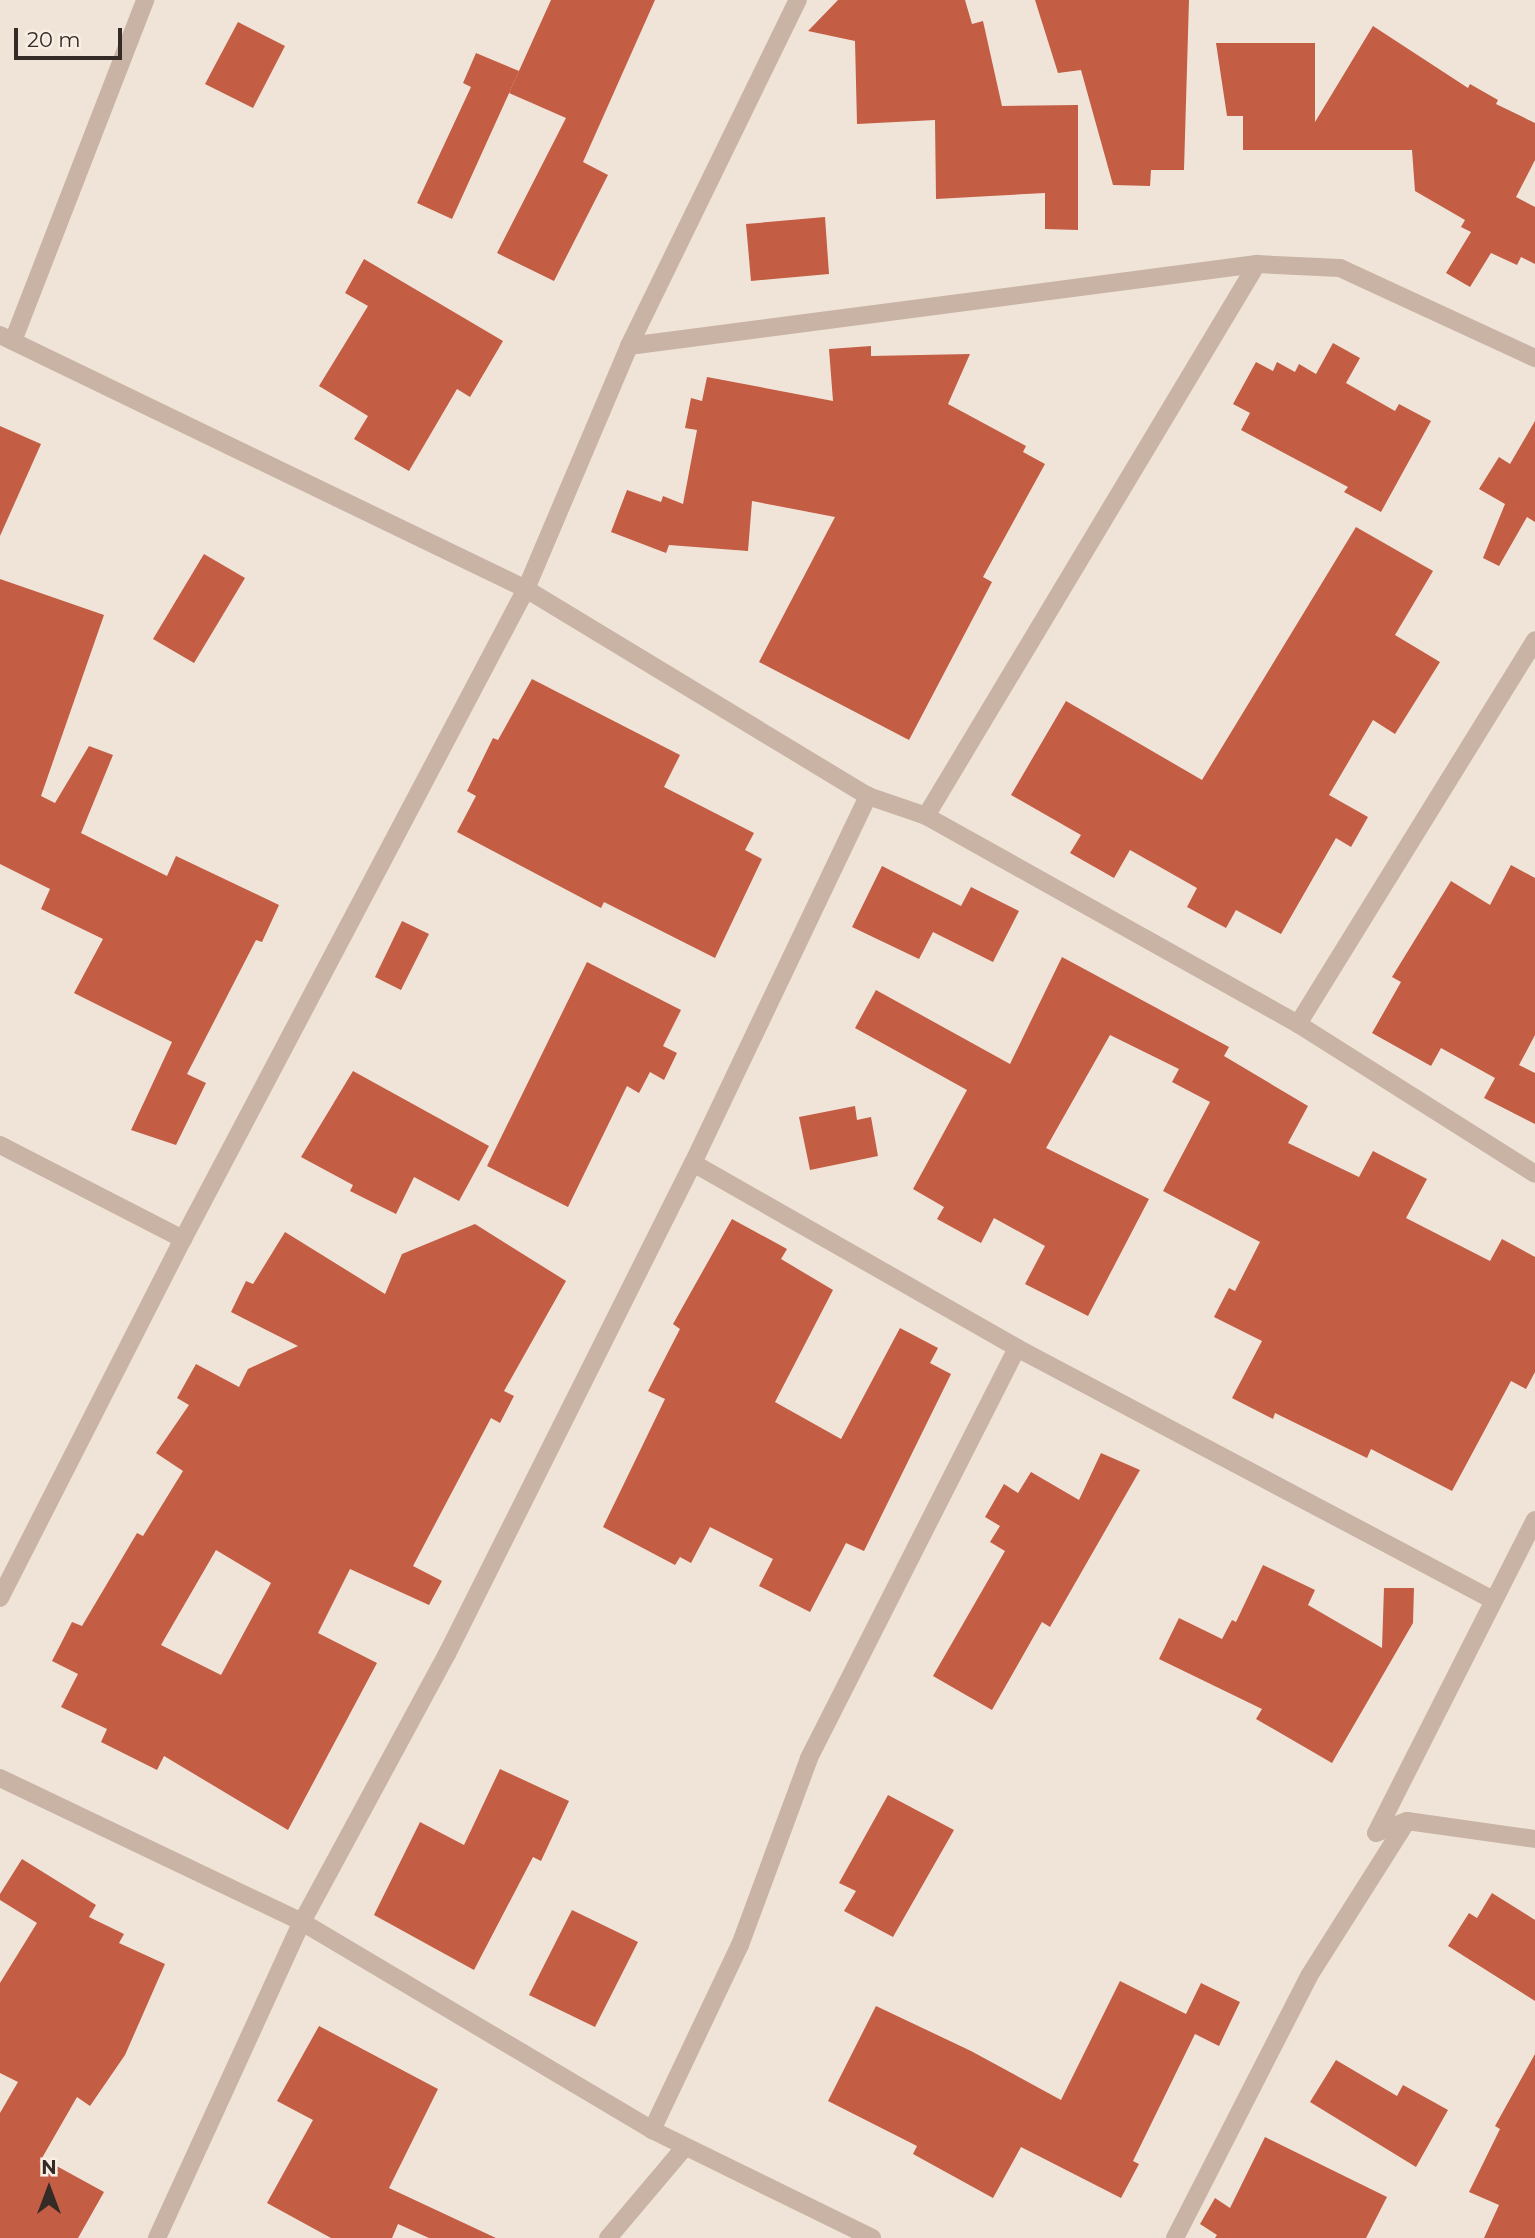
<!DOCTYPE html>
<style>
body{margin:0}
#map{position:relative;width:1535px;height:2238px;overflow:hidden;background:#f0e4d8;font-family:Montserrat,sans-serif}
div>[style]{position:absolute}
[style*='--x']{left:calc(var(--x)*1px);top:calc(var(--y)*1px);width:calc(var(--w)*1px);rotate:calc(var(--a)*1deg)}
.building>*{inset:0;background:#c35d44}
.minor>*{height:18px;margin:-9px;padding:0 9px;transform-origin:9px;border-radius:9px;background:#c8b3a5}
span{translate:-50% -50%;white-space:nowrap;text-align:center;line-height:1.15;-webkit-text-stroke:5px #f8eee4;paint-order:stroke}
.north{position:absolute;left:14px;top:2154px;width:70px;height:70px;-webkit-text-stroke:5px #f8eee4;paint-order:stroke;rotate:0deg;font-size:19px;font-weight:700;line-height:28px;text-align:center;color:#342a26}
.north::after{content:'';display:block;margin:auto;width:24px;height:32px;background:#342a26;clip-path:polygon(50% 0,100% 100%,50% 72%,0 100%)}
.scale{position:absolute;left:14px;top:28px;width:108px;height:32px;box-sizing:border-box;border:4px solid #342a26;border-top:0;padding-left:9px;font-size:21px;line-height:24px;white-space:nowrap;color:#342a26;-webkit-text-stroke:5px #f8eee4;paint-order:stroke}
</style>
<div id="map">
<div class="building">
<i style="clip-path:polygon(551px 0,655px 0,583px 162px,608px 175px,554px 281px,497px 253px,566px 118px,509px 93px)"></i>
<i style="clip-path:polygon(838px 0,965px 0,972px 24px,983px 21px,1002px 106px,1078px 105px,1078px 230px,1045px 229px,1045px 193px,936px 199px,935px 120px,857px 124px,855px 41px,808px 31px)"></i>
<i style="clip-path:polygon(1035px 0,1189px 0,1184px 170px,1151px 170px,1150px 186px,1113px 185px,1081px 70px,1058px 73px)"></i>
<i style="clip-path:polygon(238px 22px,285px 46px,253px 108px,205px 84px)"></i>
<i style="clip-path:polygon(1373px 26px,1468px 88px,1470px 84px,1498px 100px,1496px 104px,1535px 123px,1535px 160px,1516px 197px,1535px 207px,1535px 264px,1521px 257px,1517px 265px,1491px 253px,1470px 287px,1446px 273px,1471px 232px,1461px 227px,1465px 220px,1415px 191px,1412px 150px,1243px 150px,1243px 116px,1227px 116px,1216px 43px,1315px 43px,1315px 122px)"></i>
<i style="clip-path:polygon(476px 53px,519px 71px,452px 219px,417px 203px,471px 87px,463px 83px)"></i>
<i style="clip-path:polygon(825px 217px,829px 274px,751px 281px,746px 224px)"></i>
<i style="clip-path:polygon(364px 259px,503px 341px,470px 397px,457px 389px,409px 471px,354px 439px,368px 416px,319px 386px,368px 306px,345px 293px)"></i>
<i style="clip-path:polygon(1333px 343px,1360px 358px,1346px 383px,1395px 411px,1399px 404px,1431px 421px,1381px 512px,1344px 492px,1348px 487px,1241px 430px,1250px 413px,1233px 404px,1256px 362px,1273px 371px,1277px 362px,1295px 372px,1299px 364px,1316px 374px)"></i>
<i style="clip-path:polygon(871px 346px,871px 356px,970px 354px,948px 404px,1026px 446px,1023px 452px,1045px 464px,983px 577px,992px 582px,909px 740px,759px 662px,835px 517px,752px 501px,748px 551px,669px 545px,666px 553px,611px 532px,627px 490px,661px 502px,663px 496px,683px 504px,697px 430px,685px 428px,691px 398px,702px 401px,707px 377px,833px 401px,829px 349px)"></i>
<i style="clip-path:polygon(1535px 421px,1535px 522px,1527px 517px,1499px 566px,1483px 558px,1505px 504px,1479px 489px,1499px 457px,1510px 464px)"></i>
<i style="clip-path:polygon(0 426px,41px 444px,0 536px)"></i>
<i style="clip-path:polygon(1356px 527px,1433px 571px,1395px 635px,1440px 662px,1395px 734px,1373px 720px,1329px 795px,1368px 817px,1351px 847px,1336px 838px,1281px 934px,1236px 910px,1226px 928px,1187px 907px,1197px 888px,1130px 850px,1114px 878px,1070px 853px,1081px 835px,1011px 795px,1066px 701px,1202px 780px)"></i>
<i style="clip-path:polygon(204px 554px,245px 578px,194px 663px,153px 639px)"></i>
<i style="clip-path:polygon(0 579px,104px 615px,41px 796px,55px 803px,89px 746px,113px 755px,81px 833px,167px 876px,176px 856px,279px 905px,262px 942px,256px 940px,187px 1074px,206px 1083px,176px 1145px,131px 1130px,172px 1042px,74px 993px,103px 939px,41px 909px,50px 889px,0 864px)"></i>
<i style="clip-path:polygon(532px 679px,680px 755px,664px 787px,754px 833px,745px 850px,762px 859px,715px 958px,604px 902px,601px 908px,457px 832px,476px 796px,467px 791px,493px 738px,498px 740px)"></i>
<i style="clip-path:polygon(1511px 865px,1535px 878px,1535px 1035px,1519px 1065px,1535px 1073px,1535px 1124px,1484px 1098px,1495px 1078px,1441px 1048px,1431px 1066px,1372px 1033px,1401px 982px,1392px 977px,1451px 881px,1490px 905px)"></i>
<i style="clip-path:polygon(882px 866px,961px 906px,971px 887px,1019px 911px,993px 962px,933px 932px,919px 959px,852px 927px)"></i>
<i style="clip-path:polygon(402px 921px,429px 934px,401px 990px,375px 977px)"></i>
<i style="clip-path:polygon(1062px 957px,1229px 1047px,1224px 1056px,1308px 1106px,1288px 1143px,1359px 1177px,1373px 1151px,1427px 1179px,1406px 1218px,1490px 1261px,1502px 1239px,1535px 1257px,1535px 1372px,1526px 1389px,1511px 1381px,1452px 1491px,1371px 1449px,1367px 1458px,1275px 1413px,1273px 1419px,1232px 1398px,1262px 1341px,1214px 1317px,1229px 1288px,1235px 1291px,1260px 1242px,1163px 1191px,1210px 1102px,1172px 1082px,1179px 1069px,1110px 1035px,1046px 1148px,1149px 1199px,1088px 1316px,1025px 1284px,1045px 1246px,994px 1218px,981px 1243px,937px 1219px,944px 1207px,913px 1189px,967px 1090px,855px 1028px,876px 990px,1010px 1064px)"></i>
<i style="clip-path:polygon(587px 962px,681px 1010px,663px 1046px,677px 1053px,664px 1080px,650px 1072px,639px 1093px,627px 1086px,568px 1207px,487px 1166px)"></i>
<i style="clip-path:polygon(353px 1071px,489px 1146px,459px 1201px,414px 1177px,396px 1214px,350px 1191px,353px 1185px,301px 1157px)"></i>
<i style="clip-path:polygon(855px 1106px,857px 1120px,871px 1117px,878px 1156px,810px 1170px,799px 1117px)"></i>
<i style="clip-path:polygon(732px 1219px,787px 1249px,781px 1259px,833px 1290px,775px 1402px,841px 1439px,900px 1328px,938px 1348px,930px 1363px,951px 1374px,864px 1551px,846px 1543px,810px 1612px,759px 1586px,773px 1559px,710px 1527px,691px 1563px,680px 1557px,675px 1565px,603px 1527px,665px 1399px,648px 1391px,680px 1329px,673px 1324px)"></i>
<i style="clip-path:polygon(evenodd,475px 1224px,566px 1281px,504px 1391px,514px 1396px,500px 1423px,491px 1418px,413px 1566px,442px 1581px,429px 1605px,350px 1569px,318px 1633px,377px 1663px,288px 1830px,164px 1756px,157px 1770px,101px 1742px,107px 1729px,61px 1707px,78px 1674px,52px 1661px,72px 1622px,82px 1626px,137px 1533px,143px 1536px,183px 1471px,156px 1453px,189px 1405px,177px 1398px,196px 1364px,239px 1387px,248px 1369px,298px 1346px,231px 1312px,246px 1281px,253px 1284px,285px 1232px,385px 1294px,402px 1254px,475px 1224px,216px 1550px,271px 1583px,221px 1675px,161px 1645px,216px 1550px)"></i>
<i style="clip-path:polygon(1101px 1453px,1140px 1470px,1050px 1627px,1042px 1622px,992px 1710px,933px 1676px,1005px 1551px,990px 1542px,1000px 1526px,985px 1517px,1004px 1484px,1018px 1493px,1031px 1472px,1079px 1500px)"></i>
<i style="clip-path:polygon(1263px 1565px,1315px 1590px,1308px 1605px,1382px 1648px,1384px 1588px,1414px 1588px,1413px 1623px,1332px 1763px,1256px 1719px,1262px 1709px,1159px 1659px,1179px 1618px,1222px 1639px,1232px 1620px,1236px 1622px)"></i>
<i style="clip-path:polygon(500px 1769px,569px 1801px,541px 1861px,533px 1857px,474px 1970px,374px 1915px,420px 1822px,464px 1845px)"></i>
<i style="clip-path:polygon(888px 1795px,954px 1830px,893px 1937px,844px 1911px,856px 1891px,839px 1883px)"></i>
<i style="clip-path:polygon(22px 1859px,96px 1905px,89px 1917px,124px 1934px,119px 1943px,165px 1964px,125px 2055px,90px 2106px,77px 2097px,42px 2158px,104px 2192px,78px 2238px,0 2238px,0 2113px,18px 2082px,0 2073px,0 1983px,37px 1923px,0 1900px,0 1894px)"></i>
<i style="clip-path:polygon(1492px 1893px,1535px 1920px,1535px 2001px,1448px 1946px,1469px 1913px,1477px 1918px)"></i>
<i style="clip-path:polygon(572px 1910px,638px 1942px,595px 2027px,529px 1995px)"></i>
<i style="clip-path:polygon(1120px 1981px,1186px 2014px,1201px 1983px,1240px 2002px,1219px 2046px,1195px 2034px,1133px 2161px,1139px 2164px,1121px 2198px,1021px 2147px,993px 2198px,913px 2154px,917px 2146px,828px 2101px,876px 2006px,971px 2051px,1061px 2100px)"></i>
<i style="clip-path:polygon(319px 2026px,438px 2089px,389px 2188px,496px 2238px,429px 2238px,398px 2224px,392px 2238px,331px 2238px,267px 2203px,313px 2120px,277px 2101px)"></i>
<i style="clip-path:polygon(1535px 2054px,1535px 2238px,1484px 2238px,1499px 2205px,1469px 2192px,1500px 2129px,1495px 2126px)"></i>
<i style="clip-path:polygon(1336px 2060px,1397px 2096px,1403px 2085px,1448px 2110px,1416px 2167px,1310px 2102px)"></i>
<i style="clip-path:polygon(1265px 2137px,1387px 2197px,1366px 2238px,1215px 2238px,1217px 2235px,1200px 2224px,1215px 2198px,1230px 2208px)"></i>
</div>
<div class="minor">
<i style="--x:0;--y:335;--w:584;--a:25.78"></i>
<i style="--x:526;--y:589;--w:400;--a:31.2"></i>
<i style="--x:868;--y:796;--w:61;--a:19"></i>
<i style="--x:926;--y:816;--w:426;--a:29.2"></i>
<i style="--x:1298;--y:1024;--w:280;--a:32.3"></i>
<i style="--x:13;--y:341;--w:366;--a:-68.8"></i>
<i style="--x:629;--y:346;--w:633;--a:-7.44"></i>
<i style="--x:1257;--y:264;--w:83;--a:2.8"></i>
<i style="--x:1340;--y:268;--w:215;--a:24.8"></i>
<i style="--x:926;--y:816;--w:644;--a:-59.05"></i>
<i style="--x:1298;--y:1024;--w:451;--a:-58.3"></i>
<i style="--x:0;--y:1145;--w:206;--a:27.2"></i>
<i style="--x:693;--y:1163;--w:373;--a:29.7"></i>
<i style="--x:1017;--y:1348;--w:539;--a:27.9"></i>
<i style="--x:0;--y:1598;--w:403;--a:-63"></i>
<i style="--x:183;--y:1239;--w:735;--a:-62.18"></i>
<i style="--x:526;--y:589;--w:264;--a:-67"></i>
<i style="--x:629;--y:346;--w:385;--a:-64"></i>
<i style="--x:0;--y:1778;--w:335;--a:25.5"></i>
<i style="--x:302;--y:1922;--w:407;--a:30.7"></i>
<i style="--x:652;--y:2130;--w:245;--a:26.1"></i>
<i style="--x:1407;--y:1821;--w:129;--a:8"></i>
<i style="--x:652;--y:2130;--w:205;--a:-64.6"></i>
<i style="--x:740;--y:1945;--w:199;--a:-69.7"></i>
<i style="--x:809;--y:1758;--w:460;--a:-63.1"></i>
<i style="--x:157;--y:2238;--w:348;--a:-65.4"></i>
<i style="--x:302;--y:1922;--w:305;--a:-61.6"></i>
<i style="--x:447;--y:1654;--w:549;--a:-63.39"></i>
<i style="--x:693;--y:1163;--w:407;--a:-64.5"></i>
<i style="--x:608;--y:2238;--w:118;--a:-49.8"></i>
<i style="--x:1175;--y:2238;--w:294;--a:-62.9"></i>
<i style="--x:1309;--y:1976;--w:183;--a:-57.7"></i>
<i style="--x:1407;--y:1821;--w:33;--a:159"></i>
<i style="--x:1376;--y:1833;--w:351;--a:-63.1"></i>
</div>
<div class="north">N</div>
<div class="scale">20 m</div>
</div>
